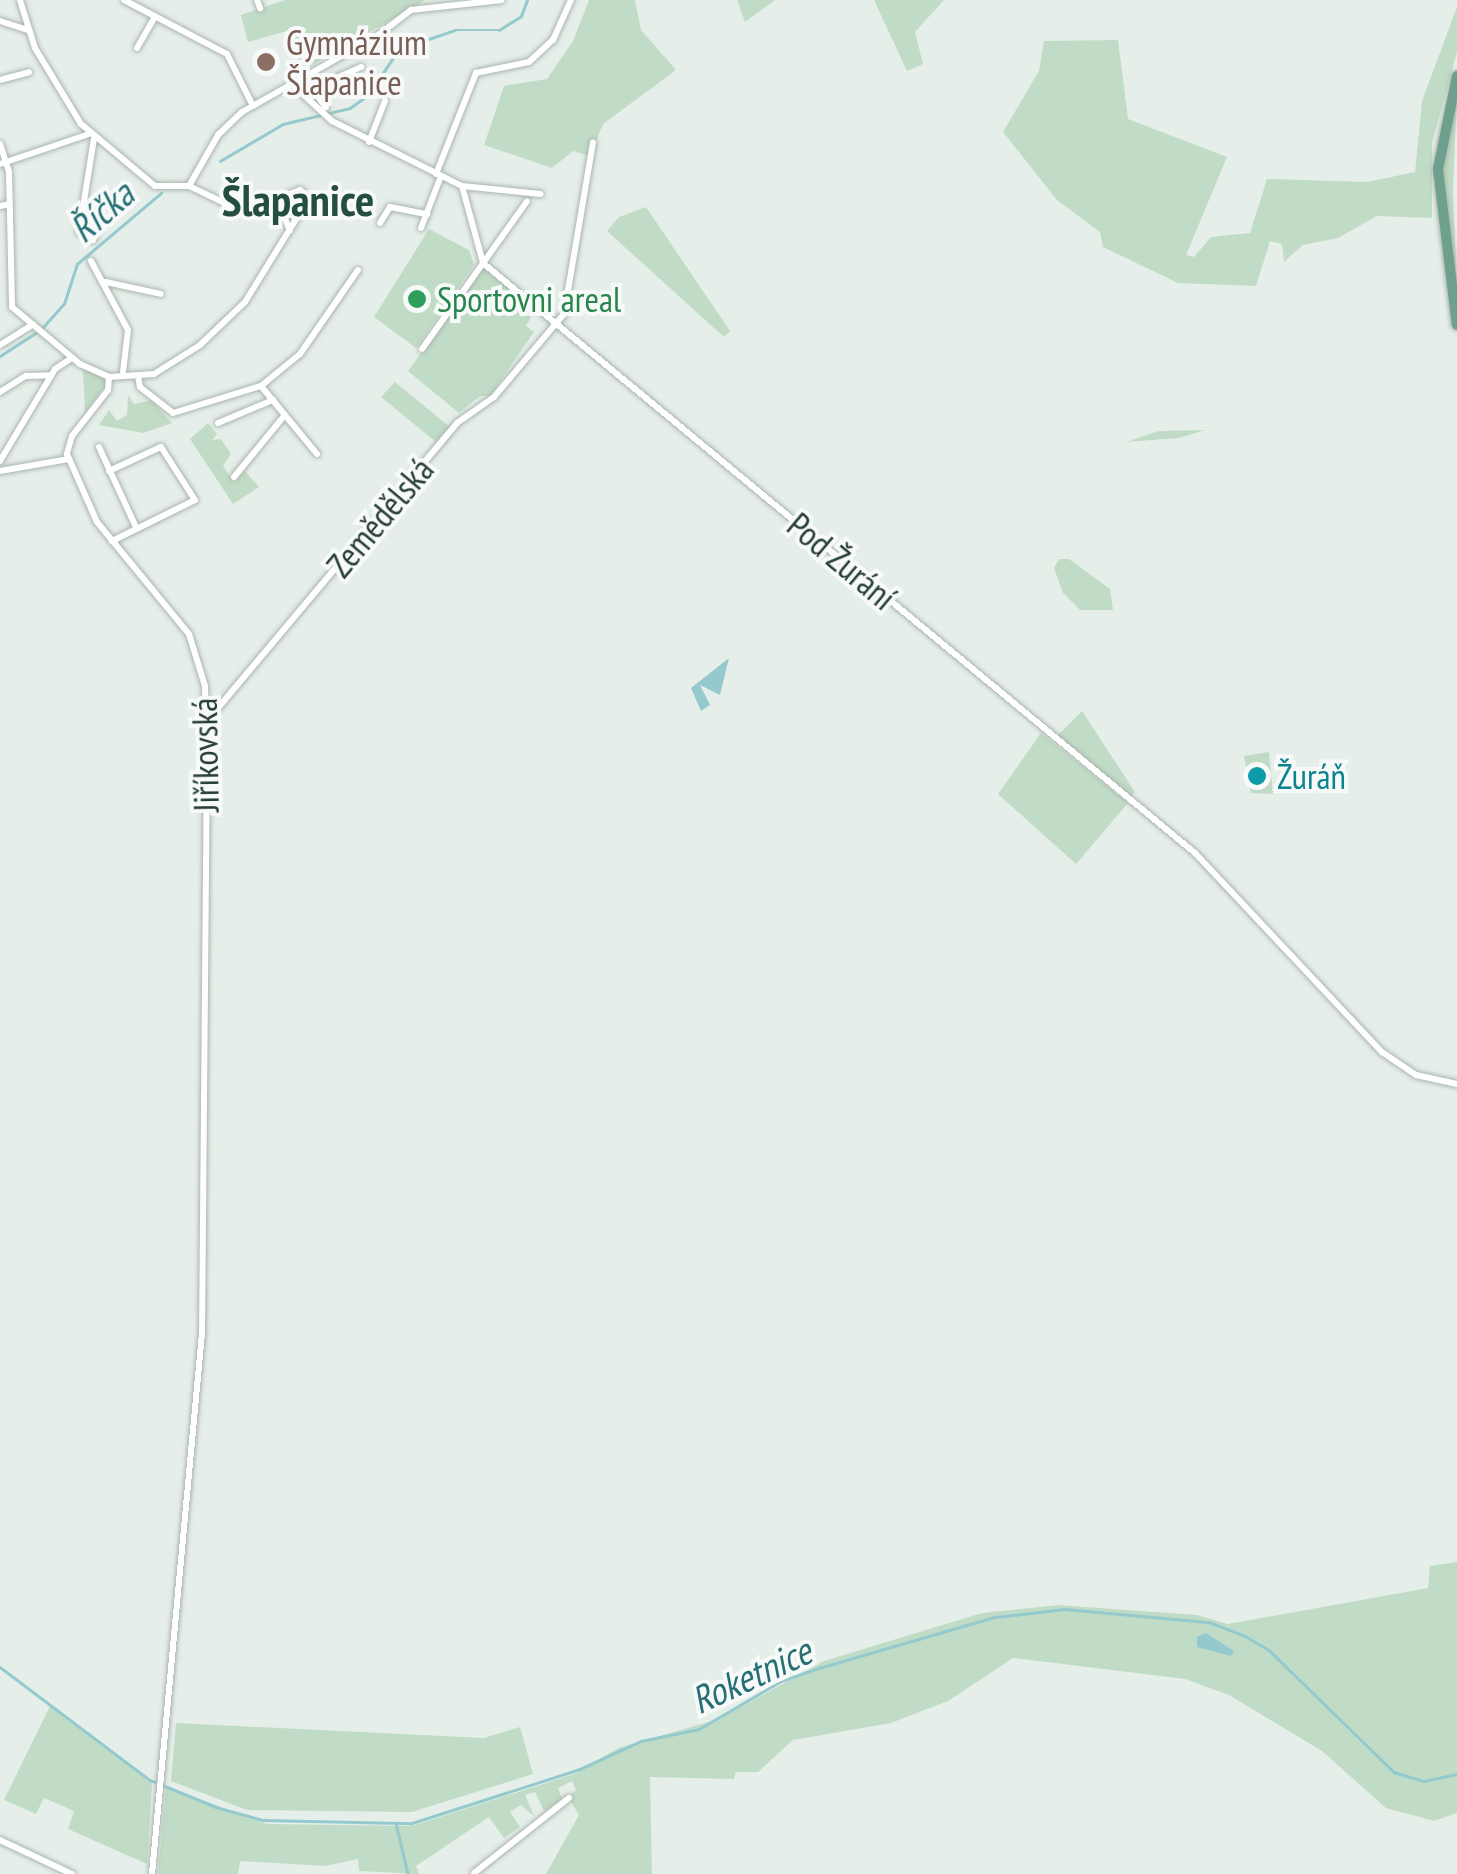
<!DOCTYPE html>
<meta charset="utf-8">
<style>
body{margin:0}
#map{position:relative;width:1457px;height:1874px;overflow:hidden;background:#e6eee9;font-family:"PT Sans Narrow",sans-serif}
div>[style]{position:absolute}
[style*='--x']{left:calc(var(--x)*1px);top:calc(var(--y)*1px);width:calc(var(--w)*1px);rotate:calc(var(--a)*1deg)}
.green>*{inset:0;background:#c1dcc6}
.water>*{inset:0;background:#94cacd}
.stream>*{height:2.5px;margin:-1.25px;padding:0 1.25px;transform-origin:1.25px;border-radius:1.25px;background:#94cacd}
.roads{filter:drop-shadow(0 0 2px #a9b6af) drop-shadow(0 0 2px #a9b6af)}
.minor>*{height:6px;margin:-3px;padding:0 3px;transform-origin:3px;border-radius:3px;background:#fff}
.major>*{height:10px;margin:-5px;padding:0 5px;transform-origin:5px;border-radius:5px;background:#6f9f8d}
.dots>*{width:28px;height:28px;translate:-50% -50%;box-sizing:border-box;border:5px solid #f7faf8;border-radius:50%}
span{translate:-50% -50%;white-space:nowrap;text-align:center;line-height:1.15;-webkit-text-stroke:8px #f7faf8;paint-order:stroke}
.education-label{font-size:35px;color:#785e54}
.left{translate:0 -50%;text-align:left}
.leisure-label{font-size:35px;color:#27864d}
.street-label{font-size:35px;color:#263e35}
.culture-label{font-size:35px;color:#0d838f}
.water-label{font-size:38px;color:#267075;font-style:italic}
.district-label{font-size:45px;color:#244f40;font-weight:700}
</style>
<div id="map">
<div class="green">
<i style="clip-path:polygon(285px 0,425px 0,302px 71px,287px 31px,248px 42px,241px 15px)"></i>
<i style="clip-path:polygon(589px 0,635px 0,641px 30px,676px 70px,603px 124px,590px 156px,573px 151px,552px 168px,484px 145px,504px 86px,547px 79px,573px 41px)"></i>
<i style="clip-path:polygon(737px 0,775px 0,745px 22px)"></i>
<i style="clip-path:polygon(874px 0,944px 0,915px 32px,923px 64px,907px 71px)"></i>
<i style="clip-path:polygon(1457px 7px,1457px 52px,1432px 143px,1432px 218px,1377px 216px,1338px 238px,1303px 245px,1284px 262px,1282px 244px,1270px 241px,1256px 286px,1178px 283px,1103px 247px,1100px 232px,1057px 200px,1003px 132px,1039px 71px,1044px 41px,1118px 40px,1128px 119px,1227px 157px,1186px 255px,1194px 257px,1211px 237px,1250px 233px,1267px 179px,1367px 182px,1415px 172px,1422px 101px)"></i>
<i style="clip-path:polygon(1457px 91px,1453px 192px,1457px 287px,1443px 168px)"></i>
<i style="clip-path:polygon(646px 207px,730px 331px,724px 337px,607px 231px,619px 217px)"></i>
<i style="clip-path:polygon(429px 229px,469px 250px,474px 265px,416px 348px,374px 317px)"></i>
<i style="clip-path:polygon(483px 268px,535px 310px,526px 326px,534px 332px,490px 396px,480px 396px,459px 413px,408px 371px)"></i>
<i style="clip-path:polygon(83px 369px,100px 372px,107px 383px,85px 413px)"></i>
<i style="clip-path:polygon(395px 382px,450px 427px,436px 442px,381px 397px)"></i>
<i style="clip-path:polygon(128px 395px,134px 404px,151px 400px,172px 423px,143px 433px,99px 425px,109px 410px,117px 421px,127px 415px)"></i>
<i style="clip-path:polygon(208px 423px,217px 434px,212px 440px,221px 439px,231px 454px,223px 466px,234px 482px,245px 471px,259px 487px,233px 504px,190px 439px)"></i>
<i style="clip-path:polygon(1205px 430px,1179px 438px,1126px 442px,1159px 431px)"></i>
<i style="clip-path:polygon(1069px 559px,1110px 589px,1113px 610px,1080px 610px,1063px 593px,1054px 568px,1059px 559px)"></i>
<i style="clip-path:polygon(1082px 711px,1135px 792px,1130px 797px,1057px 736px)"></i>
<i style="clip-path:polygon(1041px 733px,1128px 803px,1076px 864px,998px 794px)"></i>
<i style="clip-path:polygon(1269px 752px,1273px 794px,1251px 793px,1244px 756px)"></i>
<i style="clip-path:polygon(1457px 1562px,1457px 1813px,1434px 1821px,1386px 1808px,1322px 1751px,1229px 1695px,1185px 1679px,1013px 1658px,948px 1701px,891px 1723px,793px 1740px,758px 1772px,736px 1772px,734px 1779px,650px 1777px,652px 1874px,546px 1874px,579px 1815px,568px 1797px,576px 1790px,572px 1781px,558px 1788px,562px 1799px,544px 1811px,535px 1792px,525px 1795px,534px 1816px,521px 1805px,510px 1812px,520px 1827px,504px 1838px,489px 1817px,416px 1866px,419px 1874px,359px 1871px,358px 1859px,325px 1866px,240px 1861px,238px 1874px,158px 1874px,166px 1787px,267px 1824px,412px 1826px,577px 1773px,618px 1748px,719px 1719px,824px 1661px,982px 1613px,1059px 1605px,1197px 1615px,1228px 1624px,1428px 1588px,1430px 1566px)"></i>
<i style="clip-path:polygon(51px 1704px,152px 1783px,147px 1864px,68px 1829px,74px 1811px,44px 1798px,36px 1814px,4px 1800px)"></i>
<i style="clip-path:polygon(176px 1723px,484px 1738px,520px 1727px,533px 1774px,412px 1812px,247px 1810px,171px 1781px)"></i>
</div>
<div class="water">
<i style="clip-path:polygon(729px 658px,720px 695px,700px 685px,710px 705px,701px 711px,691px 688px)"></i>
<i style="clip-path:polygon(1206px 1633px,1234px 1651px,1231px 1656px,1197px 1647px,1197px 1637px)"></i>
</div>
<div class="stream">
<i style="--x:220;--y:161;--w:73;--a:-30.4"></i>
<i style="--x:283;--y:124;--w:69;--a:-13.4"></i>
<i style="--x:350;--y:108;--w:22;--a:-36"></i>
<i style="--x:368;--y:95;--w:55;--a:-56"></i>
<i style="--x:399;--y:49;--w:59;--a:-18.7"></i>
<i style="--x:455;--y:30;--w:44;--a:0"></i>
<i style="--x:499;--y:30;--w:26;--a:-32"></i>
<i style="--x:521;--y:16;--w:17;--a:-69"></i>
<i style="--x:43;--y:327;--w:31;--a:-48"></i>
<i style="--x:64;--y:304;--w:42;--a:-72"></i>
<i style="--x:77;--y:264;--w:110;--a:-40.2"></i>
<i style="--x:0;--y:356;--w:44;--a:-33"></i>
<i style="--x:0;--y:1667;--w:188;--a:37"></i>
<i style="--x:150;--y:1780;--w:71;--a:22.2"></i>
<i style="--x:216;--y:1807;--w:49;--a:15.5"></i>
<i style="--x:263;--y:1820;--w:149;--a:1.2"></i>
<i style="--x:412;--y:1823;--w:176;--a:-17.8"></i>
<i style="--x:580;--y:1769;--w:67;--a:-24.7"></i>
<i style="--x:641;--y:1741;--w:59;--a:-11.7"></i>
<i style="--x:699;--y:1729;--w:95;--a:-30.3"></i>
<i style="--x:781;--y:1681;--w:40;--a:-18.9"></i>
<i style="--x:819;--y:1668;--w:183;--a:-16.2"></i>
<i style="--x:995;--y:1617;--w:70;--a:-6.5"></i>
<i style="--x:1065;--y:1609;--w:145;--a:5.2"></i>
<i style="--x:1209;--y:1622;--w:39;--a:21"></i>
<i style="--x:1245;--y:1636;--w:28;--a:30"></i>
<i style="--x:1269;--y:1650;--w:175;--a:44.3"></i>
<i style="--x:1394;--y:1772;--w:31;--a:17"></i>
<i style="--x:1424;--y:1781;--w:34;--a:-12"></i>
<i style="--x:396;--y:1823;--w:52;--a:76.8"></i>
</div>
<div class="roads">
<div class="minor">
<i style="--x:124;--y:0;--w:116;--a:27.7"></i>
<i style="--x:227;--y:54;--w:58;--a:63.4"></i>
<i style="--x:257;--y:0;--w:9;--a:69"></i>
<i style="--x:0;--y:21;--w:28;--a:18"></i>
<i style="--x:137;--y:48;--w:36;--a:-60"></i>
<i style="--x:303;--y:77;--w:38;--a:53"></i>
<i style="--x:0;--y:80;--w:30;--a:-15"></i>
<i style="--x:293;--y:85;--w:53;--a:42.7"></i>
<i style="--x:332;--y:121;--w:145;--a:26.6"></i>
<i style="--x:462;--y:186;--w:80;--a:74.7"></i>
<i style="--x:483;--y:263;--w:925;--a:39.65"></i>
<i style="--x:1195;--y:853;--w:273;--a:46.8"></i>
<i style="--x:1382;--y:1052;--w:41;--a:34.1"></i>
<i style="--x:1416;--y:1075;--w:42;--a:12.4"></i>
<i style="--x:312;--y:89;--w:54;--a:-24.2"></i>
<i style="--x:369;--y:142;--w:44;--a:-68.7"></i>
<i style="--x:0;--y:144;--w:29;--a:72"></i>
<i style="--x:9;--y:172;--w:135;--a:88.7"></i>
<i style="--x:12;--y:307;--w:89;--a:40"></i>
<i style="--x:80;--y:364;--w:32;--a:24"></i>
<i style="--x:109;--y:377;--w:45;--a:-3.8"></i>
<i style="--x:154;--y:374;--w:54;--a:-32.2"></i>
<i style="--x:200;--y:345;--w:62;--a:-43.7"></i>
<i style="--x:245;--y:302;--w:122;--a:-58.4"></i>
<i style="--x:309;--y:198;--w:12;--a:-138"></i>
<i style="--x:300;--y:190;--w:46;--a:158.4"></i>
<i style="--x:257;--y:207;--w:24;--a:180"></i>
<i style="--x:233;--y:207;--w:49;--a:-154.5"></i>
<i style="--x:189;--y:186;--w:34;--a:180"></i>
<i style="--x:155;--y:186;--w:97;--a:-140"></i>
<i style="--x:81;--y:124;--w:89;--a:-121.2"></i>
<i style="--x:35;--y:48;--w:50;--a:-107.4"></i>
<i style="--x:0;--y:164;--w:94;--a:-18.6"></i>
<i style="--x:436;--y:174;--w:109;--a:-68.4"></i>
<i style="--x:476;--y:73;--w:54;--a:-11.7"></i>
<i style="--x:529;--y:62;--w:33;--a:-43"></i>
<i style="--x:553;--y:40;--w:44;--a:-65.8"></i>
<i style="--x:189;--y:186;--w:59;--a:-60.4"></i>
<i style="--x:218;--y:135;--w:33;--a:-44"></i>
<i style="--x:242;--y:112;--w:155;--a:-29.4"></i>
<i style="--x:377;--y:36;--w:43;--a:-37.4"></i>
<i style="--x:411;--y:10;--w:91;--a:-6.3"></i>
<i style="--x:462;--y:186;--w:79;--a:5.8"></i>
<i style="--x:277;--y:200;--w:33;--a:67"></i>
<i style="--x:0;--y:206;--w:10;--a:-11"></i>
<i style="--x:82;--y:220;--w:18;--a:34"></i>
<i style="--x:97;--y:230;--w:11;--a:112"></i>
<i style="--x:93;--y:240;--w:16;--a:-150"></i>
<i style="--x:79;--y:232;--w:95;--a:-80.9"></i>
<i style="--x:380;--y:223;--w:19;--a:-58"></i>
<i style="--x:390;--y:207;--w:38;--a:11"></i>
<i style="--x:421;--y:228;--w:56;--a:-69"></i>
<i style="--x:91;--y:261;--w:78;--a:61.8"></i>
<i style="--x:128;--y:330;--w:42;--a:96.8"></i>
<i style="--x:106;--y:282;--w:56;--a:12.3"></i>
<i style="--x:0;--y:345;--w:39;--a:-32"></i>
<i style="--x:422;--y:349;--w:181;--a:-54.6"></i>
<i style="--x:138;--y:376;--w:11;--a:80"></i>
<i style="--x:140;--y:387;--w:42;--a:38.2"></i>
<i style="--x:173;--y:413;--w:92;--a:-17.1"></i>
<i style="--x:261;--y:386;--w:50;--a:-39.4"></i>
<i style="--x:300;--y:354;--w:102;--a:-55.4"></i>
<i style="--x:109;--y:377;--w:13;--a:94"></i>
<i style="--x:108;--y:390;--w:58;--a:128"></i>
<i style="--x:72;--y:436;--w:19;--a:106"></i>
<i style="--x:67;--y:454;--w:74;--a:66.2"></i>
<i style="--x:97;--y:522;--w:145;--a:50.6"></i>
<i style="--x:189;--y:634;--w:54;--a:72.9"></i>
<i style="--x:205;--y:686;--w:66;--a:88.3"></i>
<i style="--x:207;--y:752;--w:581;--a:90.49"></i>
<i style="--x:202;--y:1333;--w:543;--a:95.28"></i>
<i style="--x:261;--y:386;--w:88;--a:50.5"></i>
<i style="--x:0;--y:392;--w:31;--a:-32"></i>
<i style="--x:26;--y:376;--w:25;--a:-2"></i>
<i style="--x:218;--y:423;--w:60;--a:-22.7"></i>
<i style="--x:99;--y:447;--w:88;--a:65.2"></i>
<i style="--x:0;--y:461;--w:107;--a:-59.1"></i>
<i style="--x:55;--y:369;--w:20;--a:-33"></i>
<i style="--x:0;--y:471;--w:70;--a:-9.9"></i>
<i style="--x:109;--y:471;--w:57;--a:-24.8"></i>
<i style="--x:161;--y:447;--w:63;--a:57.3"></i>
<i style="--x:195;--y:500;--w:93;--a:153.7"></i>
<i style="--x:234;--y:477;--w:80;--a:-50.6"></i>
<i style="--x:206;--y:710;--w:12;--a:-9"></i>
<i style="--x:218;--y:708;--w:372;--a:-50"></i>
<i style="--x:457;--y:423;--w:45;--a:-35.1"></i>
<i style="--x:494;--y:397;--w:109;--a:-49.9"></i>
<i style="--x:564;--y:314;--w:174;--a:-80.4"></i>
<i style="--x:0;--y:1840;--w:80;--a:25.3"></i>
<i style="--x:474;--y:1873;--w:121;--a:-38.3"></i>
</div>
<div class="major">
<i style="--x:1457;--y:76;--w:95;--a:101.5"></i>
<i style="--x:1438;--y:169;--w:157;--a:83.1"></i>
</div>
</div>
<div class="dots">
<i style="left:266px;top:62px;background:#8d6e63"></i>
<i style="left:417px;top:299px;background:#2e9e5b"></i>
<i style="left:1257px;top:776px;background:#0f9aa8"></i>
</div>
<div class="education-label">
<span class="left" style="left:286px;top:62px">Gymnázium<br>Šlapanice</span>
</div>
<div class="leisure-label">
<span class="left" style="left:437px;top:299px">Sportovni areal</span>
</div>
<div class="street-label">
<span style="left:380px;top:517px;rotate:-50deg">Zemědělská</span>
<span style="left:842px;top:561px;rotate:40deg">Pod Žurání</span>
<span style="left:205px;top:755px;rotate:-91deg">Jiříkovská</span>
</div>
<div class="culture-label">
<span class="left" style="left:1277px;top:776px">Žuráň</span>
</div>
<div class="water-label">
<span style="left:101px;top:211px;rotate:-41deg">Říčka</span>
<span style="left:751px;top:1675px;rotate:-25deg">Roketnice</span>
</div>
<div class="district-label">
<span style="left:298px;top:200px">Šlapanice</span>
</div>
</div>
